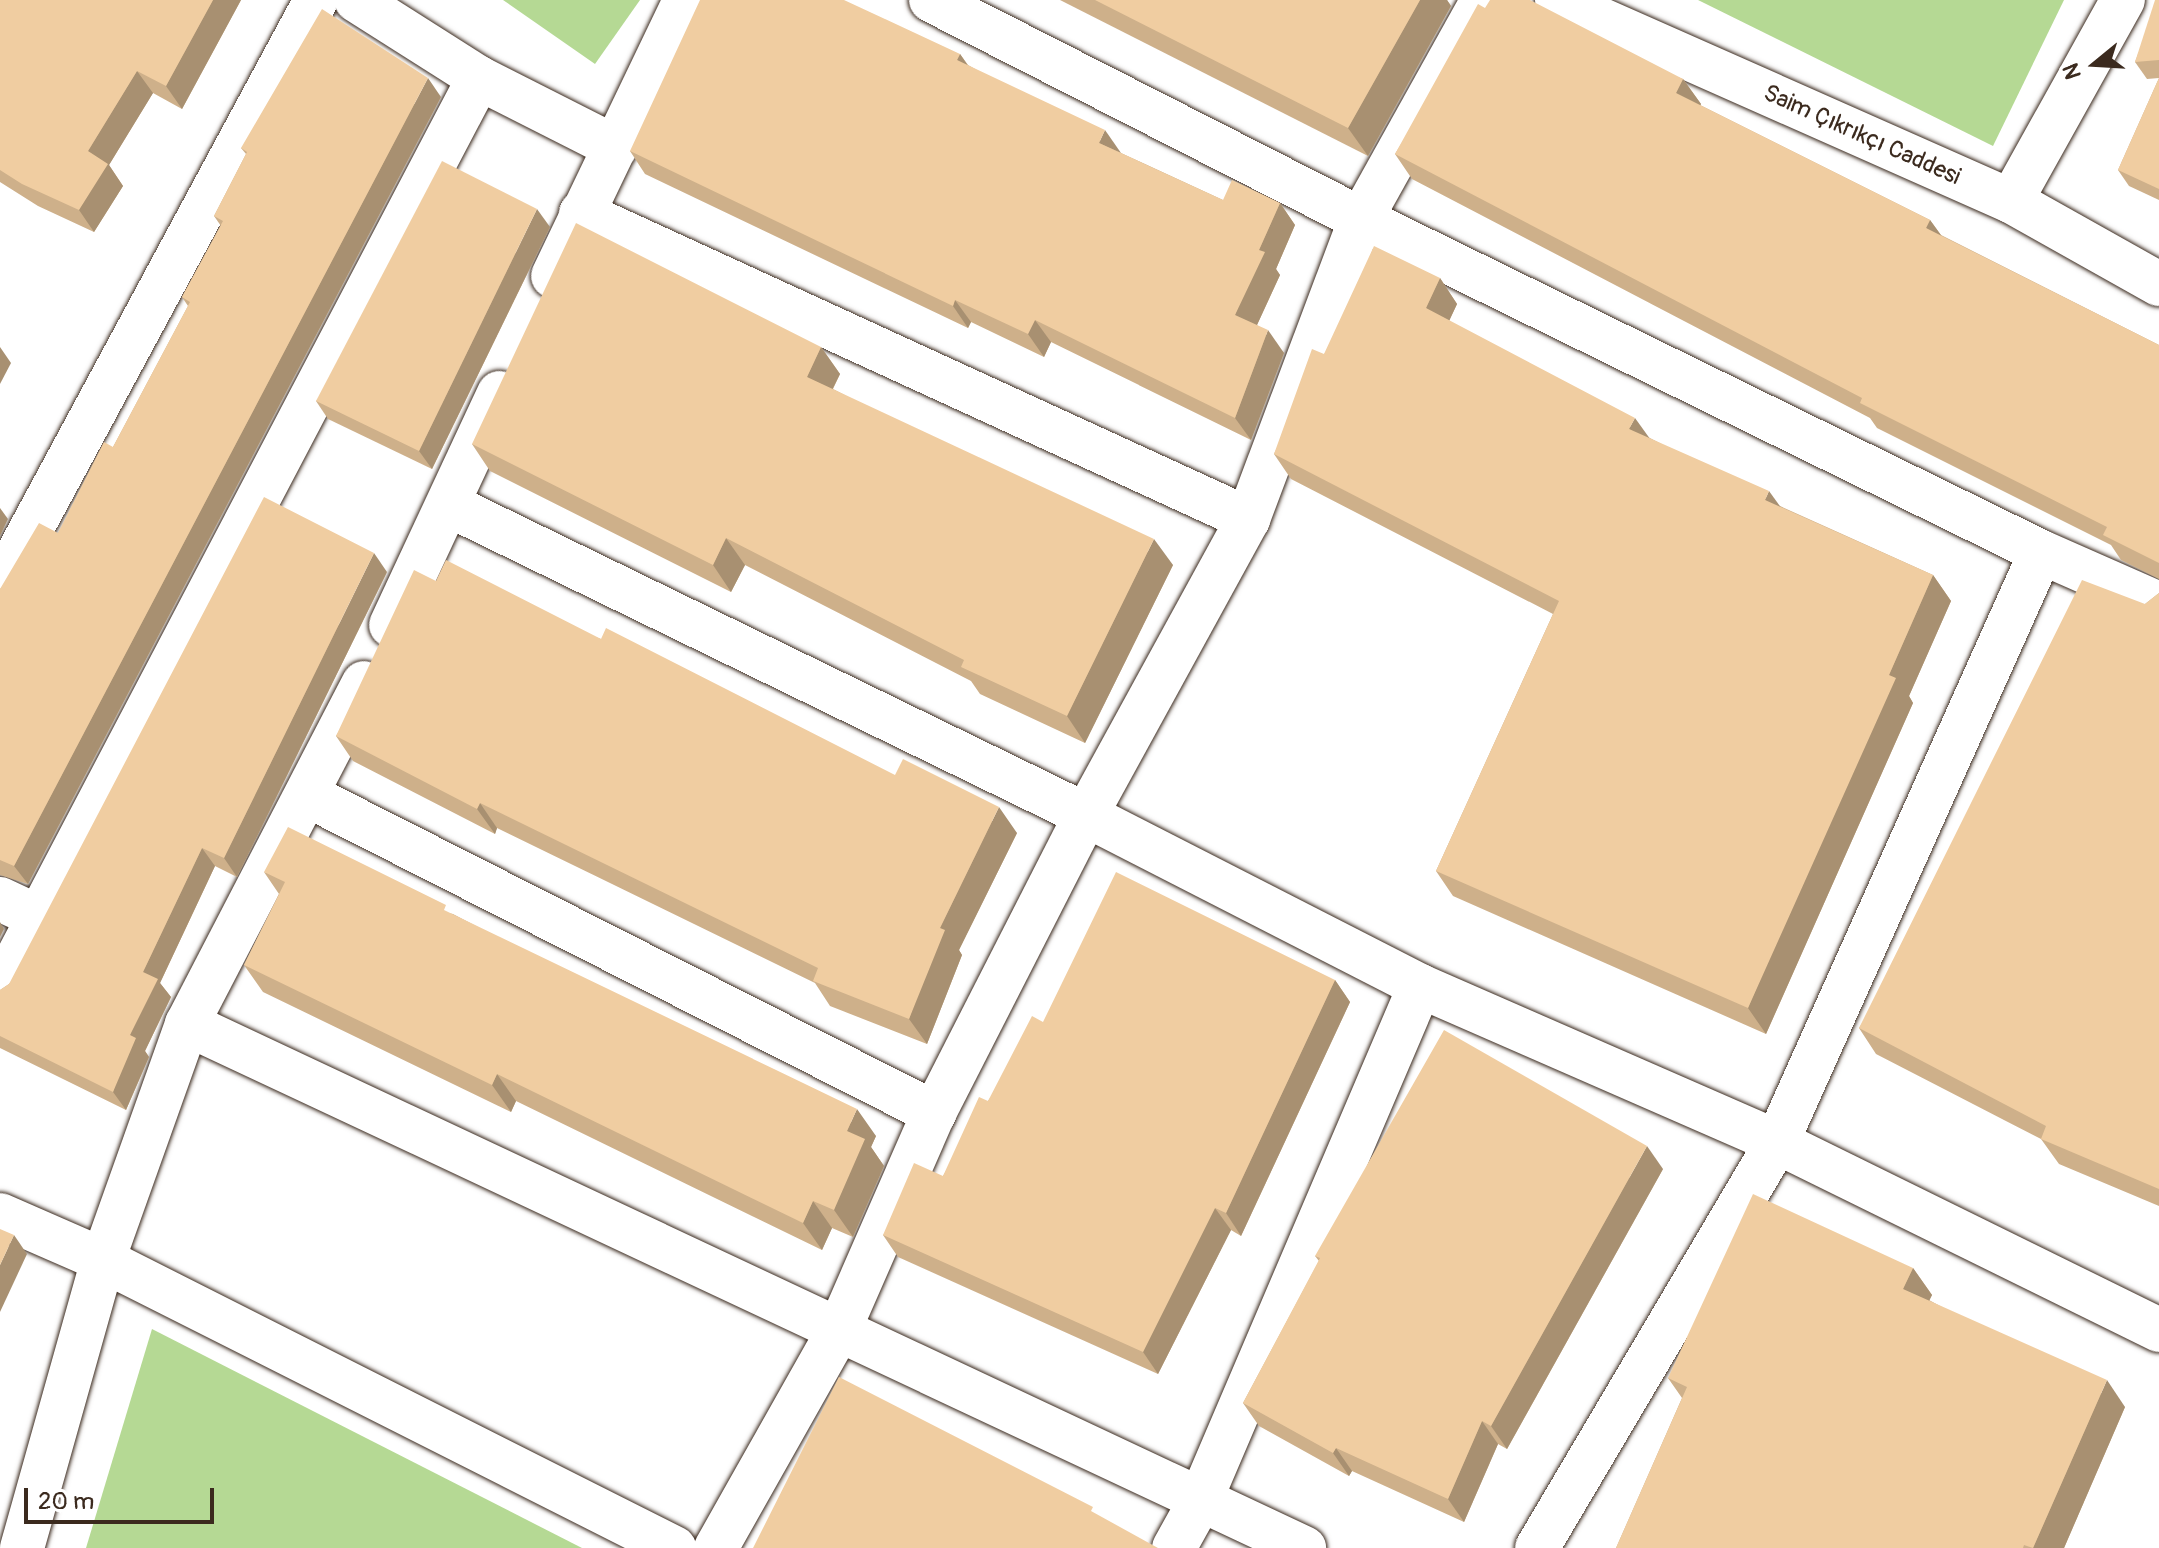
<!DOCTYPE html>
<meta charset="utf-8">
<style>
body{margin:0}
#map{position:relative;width:2159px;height:1548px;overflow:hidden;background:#fff;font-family:Pangolin,sans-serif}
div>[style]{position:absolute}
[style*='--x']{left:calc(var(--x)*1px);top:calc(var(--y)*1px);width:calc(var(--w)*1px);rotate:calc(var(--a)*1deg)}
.green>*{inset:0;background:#b5d994}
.roads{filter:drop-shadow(0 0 2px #3b2a1e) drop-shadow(0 0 2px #3b2a1e)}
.street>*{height:44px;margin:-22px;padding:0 22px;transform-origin:22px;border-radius:22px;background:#fff}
.secondary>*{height:44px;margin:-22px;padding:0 22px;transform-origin:22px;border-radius:22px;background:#fff}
.wall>*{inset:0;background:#ceb08a}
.shaded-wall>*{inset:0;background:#a89071}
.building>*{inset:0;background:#f0cda1}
span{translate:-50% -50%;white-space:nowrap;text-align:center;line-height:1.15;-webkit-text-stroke:6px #fff;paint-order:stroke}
.street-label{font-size:24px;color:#3b2a1e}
.north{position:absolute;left:2055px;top:24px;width:80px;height:80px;-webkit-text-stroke:6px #fff;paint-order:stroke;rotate:252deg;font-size:22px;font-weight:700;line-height:32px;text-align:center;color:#3b2a1e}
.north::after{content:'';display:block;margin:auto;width:28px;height:36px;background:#3b2a1e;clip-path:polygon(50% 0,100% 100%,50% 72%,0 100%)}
.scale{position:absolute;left:24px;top:1488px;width:190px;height:36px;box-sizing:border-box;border:4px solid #3b2a1e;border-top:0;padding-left:10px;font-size:24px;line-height:28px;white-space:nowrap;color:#3b2a1e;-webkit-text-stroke:6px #fff;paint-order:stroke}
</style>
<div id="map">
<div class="green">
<i style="clip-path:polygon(503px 0,640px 0,595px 64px)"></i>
<i style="clip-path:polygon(1698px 0,2064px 0,1993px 146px)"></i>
<i style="clip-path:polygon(152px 1329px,582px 1548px,86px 1548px)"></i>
</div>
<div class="roads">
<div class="street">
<i style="--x:356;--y:0;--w:146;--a:32.4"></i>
<i style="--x:479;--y:78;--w:153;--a:26.9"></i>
<i style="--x:931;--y:0;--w:483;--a:27"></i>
<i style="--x:1361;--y:219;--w:757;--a:26.09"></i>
<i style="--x:2041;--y:552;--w:129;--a:23.8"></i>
<i style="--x:2011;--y:201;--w:230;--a:-60.9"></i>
<i style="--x:581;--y:213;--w:734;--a:24.64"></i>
<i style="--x:553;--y:276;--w:306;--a:-64.4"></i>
<i style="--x:449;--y:505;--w:708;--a:25.95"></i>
<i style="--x:1086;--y:815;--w:375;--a:27.1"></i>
<i style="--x:1420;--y:986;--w:390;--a:23.6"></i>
<i style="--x:1777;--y:1142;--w:426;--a:26.2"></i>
<i style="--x:0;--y:587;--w:667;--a:-61.71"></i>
<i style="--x:391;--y:625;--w:256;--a:-65"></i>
<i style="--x:309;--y:796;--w:701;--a:26.89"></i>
<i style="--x:0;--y:899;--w:40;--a:25"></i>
<i style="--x:0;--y:991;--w:1031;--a:-62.32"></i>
<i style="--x:187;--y:1024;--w:1234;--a:25.13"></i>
<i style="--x:0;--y:1215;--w:112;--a:23.6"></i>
<i style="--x:103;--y:1260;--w:640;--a:26.77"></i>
<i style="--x:22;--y:1548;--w:299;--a:-74.3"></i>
<i style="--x:103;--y:1260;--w:251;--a:-70.4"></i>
<i style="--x:187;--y:1024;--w:384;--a:-62.6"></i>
<i style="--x:716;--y:1548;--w:250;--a:-60.6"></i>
<i style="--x:839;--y:1330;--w:237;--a:-66.4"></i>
<i style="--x:934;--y:1113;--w:335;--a:-63"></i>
<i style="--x:1086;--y:815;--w:337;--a:-61.3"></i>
<i style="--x:1248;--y:519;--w:321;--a:-69.4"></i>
<i style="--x:1361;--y:219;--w:251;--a:-60.9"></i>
<i style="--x:1174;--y:1548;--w:54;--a:-61"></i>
<i style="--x:1200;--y:1501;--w:560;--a:-66.87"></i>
<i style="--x:1537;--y:1548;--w:472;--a:-59.4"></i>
<i style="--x:1777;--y:1142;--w:646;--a:-65.89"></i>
</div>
<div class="secondary">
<i style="--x:1557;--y:0;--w:497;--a:23.9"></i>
<i style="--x:2011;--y:201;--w:170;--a:29.3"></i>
</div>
</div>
<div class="wall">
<i style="clip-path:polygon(0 0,241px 0,182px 109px,153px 93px,109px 165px,123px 186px,94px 232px,38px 206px,0 182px)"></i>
<i style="clip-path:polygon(1060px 0,1447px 0,1451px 6px,1368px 156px)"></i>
<i style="clip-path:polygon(2159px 0,2159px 78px,2147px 79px,2135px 62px)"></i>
<i style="clip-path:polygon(1485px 8px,1683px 79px,1701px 104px,1700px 105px,1930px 220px,1941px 235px,2159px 345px,2159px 579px,2121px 560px,2111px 545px,1877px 428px,1870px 418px,1412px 179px,1395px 154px)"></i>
<i style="clip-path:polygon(960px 54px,968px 65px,1121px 153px,1223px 200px,1280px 203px,1295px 225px,1276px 269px,1280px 275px,1257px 325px,1284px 353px,1251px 440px,1051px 342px,1044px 357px,971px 322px,968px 328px,645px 174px,630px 151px)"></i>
<i style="clip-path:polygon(2159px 78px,2159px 200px,2129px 186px,2118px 170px)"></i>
<i style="clip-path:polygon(441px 97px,28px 884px,0 875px,0 589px,58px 533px,113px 447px,188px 306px,182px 297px,221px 226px,214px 216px,246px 154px,241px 148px)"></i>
<i style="clip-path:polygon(550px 227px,432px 469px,328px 419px,316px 401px)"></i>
<i style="clip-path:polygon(1440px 278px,1457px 304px,1449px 321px,1648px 437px,1780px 506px,1933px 575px,1951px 601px,1909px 696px,1913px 703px,1766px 1034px,1453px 896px,1436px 871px,1553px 614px,1291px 479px,1274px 454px,1324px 354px)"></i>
<i style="clip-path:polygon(821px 347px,840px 374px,833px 389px,1173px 565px,1085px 743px,980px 694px,971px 681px,745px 565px,731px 592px,490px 471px,472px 444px)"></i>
<i style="clip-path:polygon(387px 572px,237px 877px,215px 866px,160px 983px,171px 997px,145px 1051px,149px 1057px,126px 1110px,0 1048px,0 990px,9px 984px)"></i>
<i style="clip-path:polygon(436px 581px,601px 639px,1017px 833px,959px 950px,962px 955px,927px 1044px,830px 1006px,815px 983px,497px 828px,495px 834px,353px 761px,336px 736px)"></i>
<i style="clip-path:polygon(2159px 593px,2159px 1206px,2059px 1164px,2041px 1139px,1876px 1054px,1859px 1028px,2145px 604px)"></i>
<i style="clip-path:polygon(264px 872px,453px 914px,876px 1136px,871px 1147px,884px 1166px,853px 1237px,832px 1228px,822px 1250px,516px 1101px,511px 1112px,263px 992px,244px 965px,279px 894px)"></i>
<i style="clip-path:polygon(1335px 980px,1350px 1002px,1241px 1236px,1231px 1230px,1158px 1374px,898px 1257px,883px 1235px,943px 1176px,988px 1101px,1043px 1022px)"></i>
<i style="clip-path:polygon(1663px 1169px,1507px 1449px,1498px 1444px,1464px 1522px,1352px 1471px,1349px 1476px,1259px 1426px,1243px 1403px,1319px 1261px,1315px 1256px)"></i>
<i style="clip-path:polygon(1913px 1268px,1932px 1295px,1929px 1300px,2125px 1407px,2064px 1548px,1616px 1548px,1682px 1398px,1668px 1378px)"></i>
</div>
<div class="shaded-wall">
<i style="clip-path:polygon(213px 0,241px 0,182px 109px,166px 86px)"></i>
<i style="clip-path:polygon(1420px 0,1447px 0,1451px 6px,1368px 156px,1348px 128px)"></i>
<i style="clip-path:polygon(960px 54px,975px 76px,957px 60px)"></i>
<i style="clip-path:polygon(137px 71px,153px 93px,109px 165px,123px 186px,94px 232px,79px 210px,88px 151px)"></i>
<i style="clip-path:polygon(428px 78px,441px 97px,28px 884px,14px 866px)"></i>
<i style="clip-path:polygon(1683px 79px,1701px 104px,1694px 118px,1676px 93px)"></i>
<i style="clip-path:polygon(1105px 130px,1121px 153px,1099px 143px)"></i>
<i style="clip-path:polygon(1280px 203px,1295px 225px,1276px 269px,1280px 275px,1251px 338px,1235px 315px,1259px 250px)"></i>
<i style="clip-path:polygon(537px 209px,550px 227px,432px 469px,419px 451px)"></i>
<i style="clip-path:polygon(1930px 220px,1948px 245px,1926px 228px)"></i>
<i style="clip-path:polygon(1440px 278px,1457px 304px,1443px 334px,1426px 308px)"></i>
<i style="clip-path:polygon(955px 300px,971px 322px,968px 328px,953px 306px)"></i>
<i style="clip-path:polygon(1035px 320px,1051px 342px,1044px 357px,1028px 334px)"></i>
<i style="clip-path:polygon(1268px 330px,1284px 353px,1251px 440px,1235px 418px)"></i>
<i style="clip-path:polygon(0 347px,11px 363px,0 384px)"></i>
<i style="clip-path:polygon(821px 347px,840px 374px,825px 404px,807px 377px)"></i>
<i style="clip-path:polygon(1635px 418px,1653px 443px,1629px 429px)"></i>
<i style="clip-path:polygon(1769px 491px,1787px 516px,1765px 500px)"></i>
<i style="clip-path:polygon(0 508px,8px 519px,0 536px)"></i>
<i style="clip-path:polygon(726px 538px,745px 565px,731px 592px,713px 565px)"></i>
<i style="clip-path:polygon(1154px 539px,1173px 565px,1085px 743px,1067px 716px)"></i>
<i style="clip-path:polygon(374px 553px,387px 572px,237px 877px,224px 858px)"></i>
<i style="clip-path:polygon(1933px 575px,1951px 601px,1909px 696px,1913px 703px,1766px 1034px,1748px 1008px,1889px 675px)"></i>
<i style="clip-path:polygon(480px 803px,497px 828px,495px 834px,477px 809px)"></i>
<i style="clip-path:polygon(999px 807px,1017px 833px,959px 950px,962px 955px,927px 1044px,909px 1019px,940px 928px)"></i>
<i style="clip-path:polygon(202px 848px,215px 866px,160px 983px,171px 997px,145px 1051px,149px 1057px,126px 1110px,113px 1092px,130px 1035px,143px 972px)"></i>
<i style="clip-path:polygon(0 922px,4px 929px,0 937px)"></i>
<i style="clip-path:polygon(1335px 980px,1350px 1002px,1241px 1236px,1226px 1213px)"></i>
<i style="clip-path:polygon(497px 1074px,516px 1101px,511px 1112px,492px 1085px)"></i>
<i style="clip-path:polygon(857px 1109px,876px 1136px,871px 1147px,884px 1166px,853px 1237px,834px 1210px,847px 1131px)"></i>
<i style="clip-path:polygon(1647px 1146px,1663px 1169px,1507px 1449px,1491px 1426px)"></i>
<i style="clip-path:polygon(813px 1201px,832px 1228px,822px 1250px,803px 1223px)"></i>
<i style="clip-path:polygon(1215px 1208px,1231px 1230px,1158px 1374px,1143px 1352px)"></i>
<i style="clip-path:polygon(14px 1235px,27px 1254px,0 1312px,0 1265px)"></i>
<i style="clip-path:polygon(1913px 1268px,1932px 1295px,1922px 1316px,1903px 1289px)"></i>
<i style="clip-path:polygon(2107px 1380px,2125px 1407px,2064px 1548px,2033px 1548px)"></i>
<i style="clip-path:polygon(1482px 1421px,1498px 1444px,1464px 1522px,1448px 1499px)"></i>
<i style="clip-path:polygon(1336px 1448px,1352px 1471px,1349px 1476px,1333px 1453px)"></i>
</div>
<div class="building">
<i style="clip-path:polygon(0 0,213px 0,166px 86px,137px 71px,88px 151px,108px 164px,79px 210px,22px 184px,0 170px)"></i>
<i style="clip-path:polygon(700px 0,844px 0,960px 54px,957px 60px,1105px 130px,1099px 143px,1223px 200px,1232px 180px,1280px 203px,1259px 250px,1265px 252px,1235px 315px,1268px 330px,1235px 418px,1035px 320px,1028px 334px,955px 300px,953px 306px,630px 151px)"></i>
<i style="clip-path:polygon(1095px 0,1420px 0,1348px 128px)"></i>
<i style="clip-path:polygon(1490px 0,1530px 0,1683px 79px,1676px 93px,1930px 220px,1926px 228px,2159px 345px,2159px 563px,2103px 535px,2107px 527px,1860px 403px,1862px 398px,1395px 154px,1478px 4px,1485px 8px)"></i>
<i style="clip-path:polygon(2155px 0,2159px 0,2159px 60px,2135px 62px)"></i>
<i style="clip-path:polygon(322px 9px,428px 78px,14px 866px,0 860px,0 589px,39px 523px,58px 533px,104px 442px,113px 447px,190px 302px,182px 297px,223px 221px,214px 216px,247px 152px,241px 148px)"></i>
<i style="clip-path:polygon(2159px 78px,2159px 189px,2118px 170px)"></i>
<i style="clip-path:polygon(442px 161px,537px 209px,419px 451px,316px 401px)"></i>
<i style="clip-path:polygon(576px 223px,821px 347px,807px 377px,1154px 539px,1067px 716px,961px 667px,964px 660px,726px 538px,713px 565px,472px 444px)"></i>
<i style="clip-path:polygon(1374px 246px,1440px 278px,1426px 308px,1635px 418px,1629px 429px,1769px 491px,1765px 500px,1933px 575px,1889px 675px,1896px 678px,1748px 1008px,1436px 871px,1559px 601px,1274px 454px,1312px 349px,1324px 354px)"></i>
<i style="clip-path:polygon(264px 497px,374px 553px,224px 858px,202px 848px,143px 972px,158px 979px,130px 1035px,136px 1038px,113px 1092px,0 1036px,0 990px,9px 984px)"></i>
<i style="clip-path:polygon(446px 560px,601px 639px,606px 628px,895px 775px,903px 759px,999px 807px,940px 928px,945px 930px,909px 1019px,813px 981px,818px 968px,480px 803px,477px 809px,336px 736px,414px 570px,436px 581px)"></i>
<i style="clip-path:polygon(2082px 580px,2145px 604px,2159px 593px,2159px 1189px,2041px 1139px,2046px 1126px,1859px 1028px)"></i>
<i style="clip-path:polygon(288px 827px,446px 905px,444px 910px,857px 1109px,847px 1131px,865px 1139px,834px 1210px,813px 1201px,803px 1223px,497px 1074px,492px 1085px,244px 965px,285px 882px,264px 872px)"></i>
<i style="clip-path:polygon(1116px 872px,1335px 980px,1226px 1213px,1215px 1208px,1143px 1352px,883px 1235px,914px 1163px,943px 1176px,979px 1097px,988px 1101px,1032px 1016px,1043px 1022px)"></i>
<i style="clip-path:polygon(1444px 1030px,1647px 1146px,1491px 1426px,1482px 1421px,1448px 1499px,1336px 1448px,1333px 1453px,1243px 1403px,1320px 1258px,1315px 1256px)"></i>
<i style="clip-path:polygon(1753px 1194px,1913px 1268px,1903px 1289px,2107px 1380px,2033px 1548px,2024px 1545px,2023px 1548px,1616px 1548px,1687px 1387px,1668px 1378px)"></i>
<i style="clip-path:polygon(0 1229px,14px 1235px,0 1265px)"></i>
<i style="clip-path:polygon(839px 1377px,1093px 1507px,1091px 1511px,1158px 1548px,753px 1548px)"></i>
</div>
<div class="street-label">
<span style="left:1862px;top:135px;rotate:24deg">Saim Çıkrıkçı Caddesi</span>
</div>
<div class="north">N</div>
<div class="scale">20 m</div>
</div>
